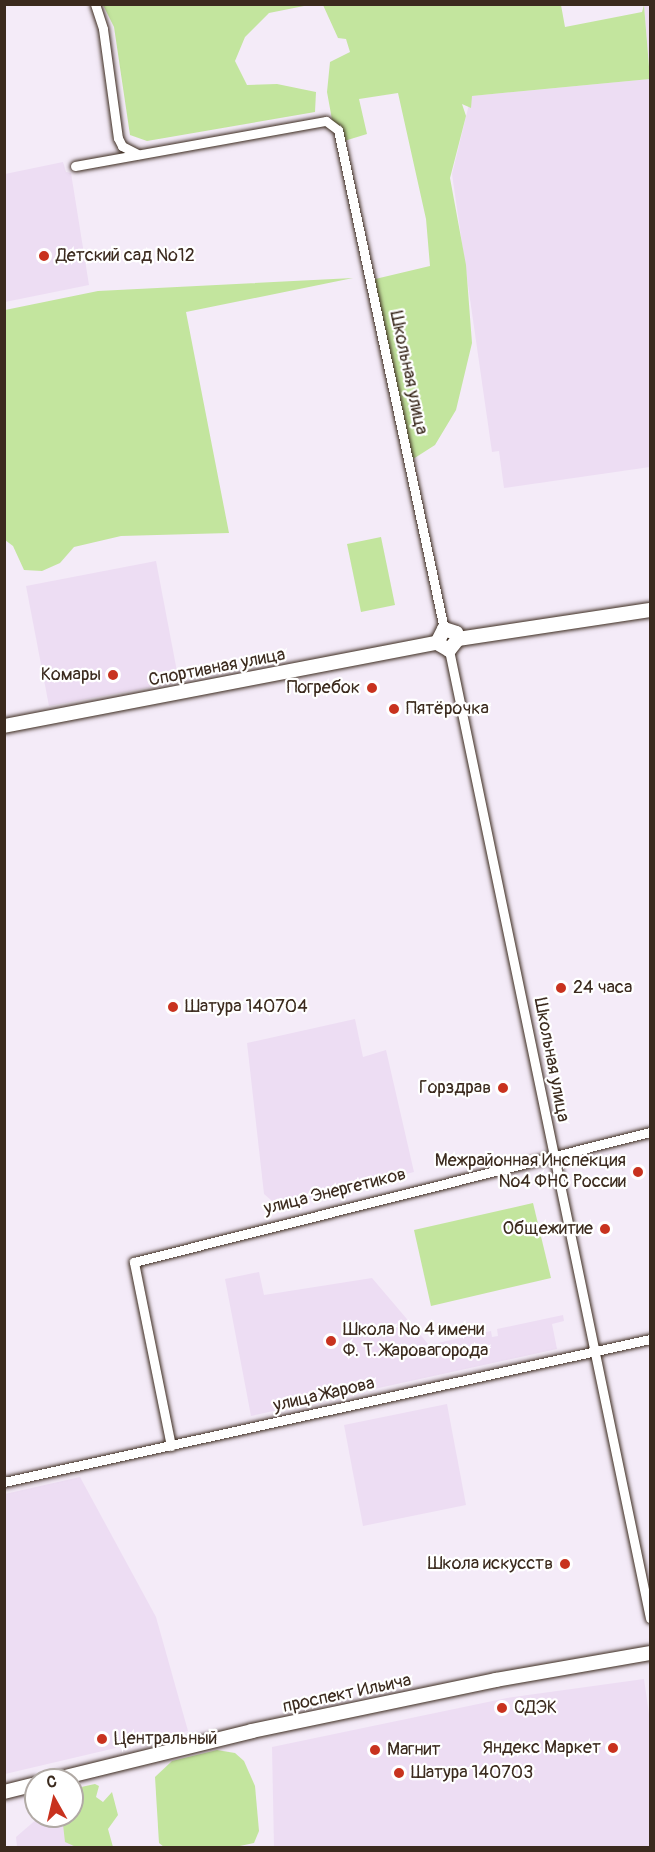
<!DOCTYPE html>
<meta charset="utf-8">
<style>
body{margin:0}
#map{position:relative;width:655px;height:1852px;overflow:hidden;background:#f4ebf8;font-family:Pangolin,sans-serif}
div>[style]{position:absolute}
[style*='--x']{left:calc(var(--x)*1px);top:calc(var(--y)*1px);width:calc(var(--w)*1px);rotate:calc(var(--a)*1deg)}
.built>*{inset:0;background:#edddf3}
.green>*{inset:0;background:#c3e59e}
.roads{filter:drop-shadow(0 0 2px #3b2a1e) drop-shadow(0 0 2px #3b2a1e)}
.street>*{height:9px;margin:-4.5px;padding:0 4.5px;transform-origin:4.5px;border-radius:4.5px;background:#fff}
.secondary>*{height:14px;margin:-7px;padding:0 7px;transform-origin:7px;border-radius:7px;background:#fff}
.dots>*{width:16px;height:16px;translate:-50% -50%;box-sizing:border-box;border:3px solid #fff;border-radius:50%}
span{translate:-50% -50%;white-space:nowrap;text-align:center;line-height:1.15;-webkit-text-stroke:4.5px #fff;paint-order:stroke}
.poi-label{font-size:18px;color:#3b2a1e}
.left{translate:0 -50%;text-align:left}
.right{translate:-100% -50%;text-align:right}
.street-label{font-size:18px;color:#3b2a1e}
.frame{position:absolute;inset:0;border:6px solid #3b2a1e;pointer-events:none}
.north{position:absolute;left:24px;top:1768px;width:60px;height:60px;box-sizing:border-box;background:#fff;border:2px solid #b1aaa5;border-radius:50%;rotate:352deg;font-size:16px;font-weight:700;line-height:24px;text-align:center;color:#3b2a1e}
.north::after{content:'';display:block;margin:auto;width:21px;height:27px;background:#c8321e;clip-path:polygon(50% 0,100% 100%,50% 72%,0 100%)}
</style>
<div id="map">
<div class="built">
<i style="clip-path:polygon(644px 5px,650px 5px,650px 467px,504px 488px,499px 451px,492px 452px,452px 174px,471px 96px,650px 79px)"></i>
<i style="clip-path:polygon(63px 162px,66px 172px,71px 173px,89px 285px,5px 302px,5px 174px)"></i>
<i style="clip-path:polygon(156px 561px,179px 682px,49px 706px,26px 586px)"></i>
<i style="clip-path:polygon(355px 1019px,363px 1057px,386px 1050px,414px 1172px,279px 1207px,264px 1194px,247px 1043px)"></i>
<i style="clip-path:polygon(259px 1272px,264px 1295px,372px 1278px,429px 1345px,491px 1331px,492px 1337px,498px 1336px,497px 1329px,563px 1315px,564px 1321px,552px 1324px,557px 1349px,251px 1416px,225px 1279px)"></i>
<i style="clip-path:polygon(447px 1404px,466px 1505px,363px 1526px,344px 1425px)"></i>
<i style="clip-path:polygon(80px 1477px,156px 1617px,188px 1731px,5px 1774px,5px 1494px)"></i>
<i style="clip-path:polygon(644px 1679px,650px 1721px,650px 1847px,274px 1847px,272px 1747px,507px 1698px)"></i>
<i style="clip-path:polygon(72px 1816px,107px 1847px,17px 1847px,16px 1837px,38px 1818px)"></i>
</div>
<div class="green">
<i style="clip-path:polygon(103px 5px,309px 5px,269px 13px,245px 37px,235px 61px,247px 85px,277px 84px,316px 92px,315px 112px,147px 141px,130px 135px,114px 27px)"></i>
<i style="clip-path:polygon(323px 5px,561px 5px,565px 27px,642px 12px,644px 5px,650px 79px,472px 96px,471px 108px,462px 104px,466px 116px,450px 178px,466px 265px,472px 343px,456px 410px,435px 445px,410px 461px,371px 280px,430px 266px,426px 219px,398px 93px,359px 99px,367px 134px,341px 142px,333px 125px,327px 92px,330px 62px,350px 52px,346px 39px,338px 38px)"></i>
<i style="clip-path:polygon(353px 278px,186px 312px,229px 533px,121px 536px,74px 547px,60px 563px,42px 571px,24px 570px,13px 546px,5px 540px,5px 310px,98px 291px)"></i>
<i style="clip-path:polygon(381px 537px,395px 605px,361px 612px,347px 544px)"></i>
<i style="clip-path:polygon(533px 1203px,551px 1278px,431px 1306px,414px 1230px)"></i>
<i style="clip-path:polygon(217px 1750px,235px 1753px,244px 1761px,255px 1786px,259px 1831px,254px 1843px,235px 1847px,164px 1847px,159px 1843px,155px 1777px,172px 1761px)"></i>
<i style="clip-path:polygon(95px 1784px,99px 1786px,96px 1797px,103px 1802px,112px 1792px,118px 1815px,108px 1829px,113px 1847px,76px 1847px,65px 1842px,62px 1816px,72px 1816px,72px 1789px)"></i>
</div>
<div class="roads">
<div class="street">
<i style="--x:95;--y:4;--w:26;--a:72"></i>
<i style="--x:103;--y:29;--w:110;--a:82.2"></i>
<i style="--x:118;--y:138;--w:9;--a:63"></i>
<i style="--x:122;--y:146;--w:18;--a:27"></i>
<i style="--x:75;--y:166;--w:255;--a:-10.2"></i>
<i style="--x:326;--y:121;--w:15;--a:37"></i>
<i style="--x:338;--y:130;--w:510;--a:78.01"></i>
<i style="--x:449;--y:650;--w:989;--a:78.27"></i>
<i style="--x:171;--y:1446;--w:188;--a:-101.4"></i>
<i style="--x:134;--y:1262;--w:532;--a:-14.14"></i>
<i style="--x:4;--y:1482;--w:662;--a:-12.48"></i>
</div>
<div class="secondary">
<i style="--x:458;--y:639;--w:194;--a:-8.6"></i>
<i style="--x:437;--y:643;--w:16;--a:-63"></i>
<i style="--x:444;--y:629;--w:13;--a:18"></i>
<i style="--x:456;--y:633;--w:6;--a:72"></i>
<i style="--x:437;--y:643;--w:14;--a:30"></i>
<i style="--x:449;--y:650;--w:14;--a:-51"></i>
<i style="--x:4;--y:726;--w:441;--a:-10.9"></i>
<i style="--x:53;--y:1780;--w:205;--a:-13.8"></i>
<i style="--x:252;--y:1731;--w:249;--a:-11.8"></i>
<i style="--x:496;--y:1680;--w:156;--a:-9.9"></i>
<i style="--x:4;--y:1792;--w:33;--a:-14"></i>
</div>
</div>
<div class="dots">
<i style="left:44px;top:256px;background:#c8321e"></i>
<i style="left:113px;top:675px;background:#c8321e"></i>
<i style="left:372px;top:688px;background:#c8321e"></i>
<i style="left:394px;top:709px;background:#c8321e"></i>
<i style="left:561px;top:988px;background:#c8321e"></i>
<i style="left:173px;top:1007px;background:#c8321e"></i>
<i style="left:503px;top:1088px;background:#c8321e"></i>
<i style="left:638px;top:1172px;background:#c8321e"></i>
<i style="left:605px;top:1229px;background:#c8321e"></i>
<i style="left:331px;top:1341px;background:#c8321e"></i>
<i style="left:565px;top:1564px;background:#c8321e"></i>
<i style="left:502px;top:1708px;background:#c8321e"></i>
<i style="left:102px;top:1739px;background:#c8321e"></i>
<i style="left:613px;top:1748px;background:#c8321e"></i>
<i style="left:375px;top:1750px;background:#c8321e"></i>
<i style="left:399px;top:1773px;background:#c8321e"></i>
</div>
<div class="poi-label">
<span class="left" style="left:56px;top:256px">Детский сад №12</span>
<span class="right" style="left:101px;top:675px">Комары</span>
<span class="right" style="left:360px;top:688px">Погребок</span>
<span class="left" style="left:406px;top:709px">Пятёрочка</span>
<span class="left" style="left:573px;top:988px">24 часа</span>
<span class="left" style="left:185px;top:1007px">Шатура 140704</span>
<span class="right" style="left:491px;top:1088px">Горздрав</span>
<span class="right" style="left:626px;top:1172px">Межрайонная Инспекция<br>№4 ФНС России</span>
<span class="right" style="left:593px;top:1229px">Общежитие</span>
<span class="left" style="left:343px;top:1341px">Школа № 4 имени<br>Ф. Т. Жаровагорода</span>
<span class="right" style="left:553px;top:1564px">Школа искусств</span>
<span class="left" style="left:514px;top:1708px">СДЭК</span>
<span class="left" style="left:114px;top:1739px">Центральный</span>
<span class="right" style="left:601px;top:1748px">Яндекс Маркет</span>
<span class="left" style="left:387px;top:1750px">Магнит</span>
<span class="left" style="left:411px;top:1773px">Шатура 140703</span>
</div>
<div class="street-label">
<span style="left:408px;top:373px;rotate:78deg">Школьная улица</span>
<span style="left:217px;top:668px;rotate:-11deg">Спортивная улица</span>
<span style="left:551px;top:1060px;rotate:79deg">Школьная улица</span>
<span style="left:335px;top:1192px;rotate:-14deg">улица Энергетиков</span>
<span style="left:324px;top:1395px;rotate:-13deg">улица Жарова</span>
<span style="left:347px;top:1694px;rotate:-12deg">проспект Ильича</span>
</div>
<div class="frame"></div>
<div class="north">С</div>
</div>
